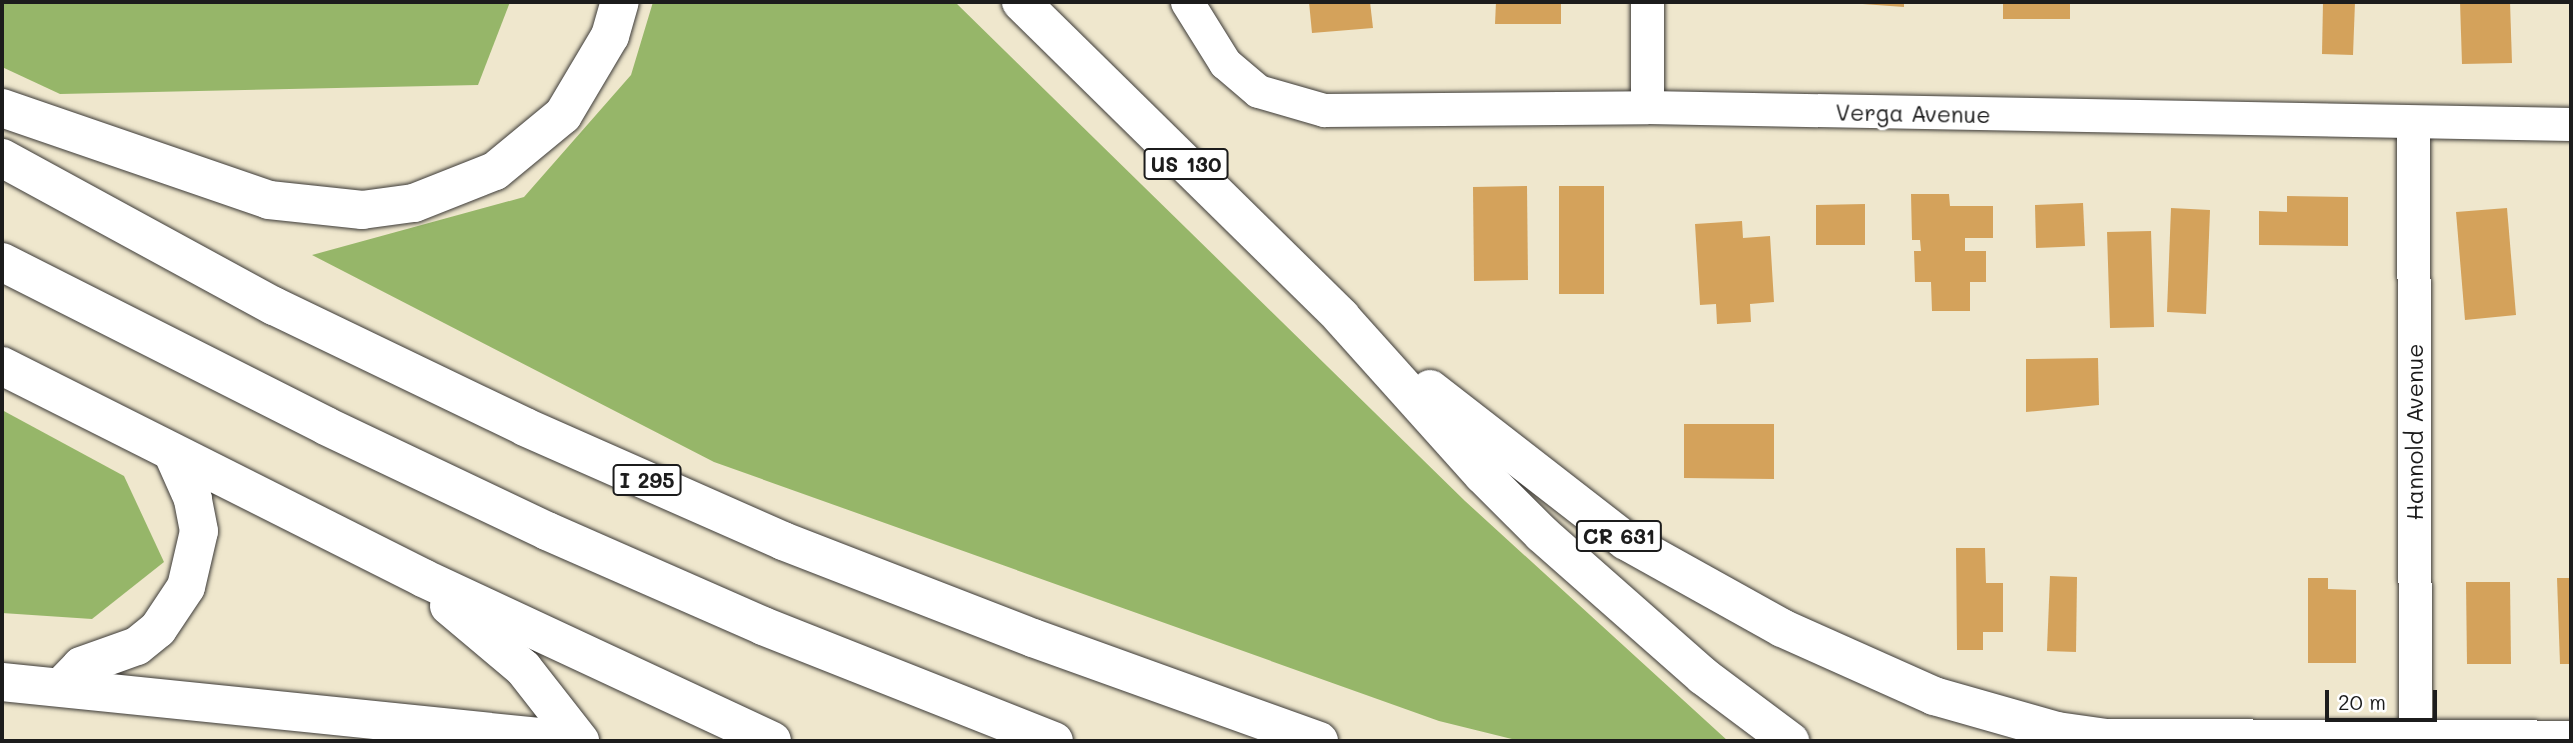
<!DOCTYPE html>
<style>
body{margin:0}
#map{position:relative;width:2573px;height:743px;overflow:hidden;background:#efe7cd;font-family:Mali,sans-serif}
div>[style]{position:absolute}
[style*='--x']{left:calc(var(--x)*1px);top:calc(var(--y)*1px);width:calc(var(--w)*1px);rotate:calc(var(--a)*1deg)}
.forest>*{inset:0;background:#96b669}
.building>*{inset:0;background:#d4a25b}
.roads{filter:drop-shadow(0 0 2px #3c3a37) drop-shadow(0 0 2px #3c3a37)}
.minor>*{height:33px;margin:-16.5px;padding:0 16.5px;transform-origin:16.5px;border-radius:16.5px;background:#fff}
.secondary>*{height:38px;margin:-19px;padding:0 19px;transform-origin:19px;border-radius:19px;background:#fff}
.motorway>*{height:38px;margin:-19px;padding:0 19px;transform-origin:19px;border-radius:19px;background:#fff}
span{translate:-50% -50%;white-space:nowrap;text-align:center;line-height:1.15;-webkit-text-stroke:6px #fff;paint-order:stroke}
.shield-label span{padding:2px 5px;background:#fff;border:2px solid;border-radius:5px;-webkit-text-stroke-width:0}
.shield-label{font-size:21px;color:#1c1c1c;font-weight:700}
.street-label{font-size:23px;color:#1c1c1c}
.frame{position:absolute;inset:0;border:4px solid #1c1c1c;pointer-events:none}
.scale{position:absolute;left:2325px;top:690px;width:112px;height:32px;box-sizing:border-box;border:4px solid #1c1c1c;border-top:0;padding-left:9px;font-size:21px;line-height:24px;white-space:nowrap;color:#1c1c1c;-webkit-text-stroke:5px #fff;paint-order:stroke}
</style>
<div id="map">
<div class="forest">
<i style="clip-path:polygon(2px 2px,510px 2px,478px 85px,60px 94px,2px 67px)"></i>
<i style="clip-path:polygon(653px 2px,955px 2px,1465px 501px,1728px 741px,1520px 741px,1439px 721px,714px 462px,312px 255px,524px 197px,631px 75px)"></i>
<i style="clip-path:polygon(2px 410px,124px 476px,164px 562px,92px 619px,2px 613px)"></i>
</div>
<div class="building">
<i style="clip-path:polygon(1309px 2px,1370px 2px,1373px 28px,1312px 33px)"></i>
<i style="clip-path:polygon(1496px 2px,1561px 2px,1561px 24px,1495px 24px)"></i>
<i style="clip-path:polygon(1835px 2px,1904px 2px,1904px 7px)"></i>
<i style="clip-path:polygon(2003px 2px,2070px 2px,2070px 19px,2003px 19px)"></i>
<i style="clip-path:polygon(2323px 2px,2355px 2px,2353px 55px,2322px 54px)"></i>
<i style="clip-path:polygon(2460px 2px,2510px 2px,2512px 63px,2462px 64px)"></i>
<i style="clip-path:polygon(1527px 186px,1528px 280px,1474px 281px,1473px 187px)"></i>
<i style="clip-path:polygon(1559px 186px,1604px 186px,1604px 294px,1559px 294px)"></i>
<i style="clip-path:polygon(1911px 194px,1949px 194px,1950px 206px,1993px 206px,1993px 238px,1965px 238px,1965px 251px,1986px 251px,1986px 282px,1970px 282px,1970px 311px,1932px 311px,1931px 282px,1915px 282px,1914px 251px,1921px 251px,1920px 240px,1912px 240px)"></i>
<i style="clip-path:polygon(2287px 196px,2348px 197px,2348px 246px,2259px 245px,2259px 211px,2287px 212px)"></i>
<i style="clip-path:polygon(2083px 203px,2085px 246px,2036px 248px,2035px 205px)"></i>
<i style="clip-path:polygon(1865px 204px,1865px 245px,1816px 245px,1816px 205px)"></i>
<i style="clip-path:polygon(2171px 208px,2210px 210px,2206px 314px,2167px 312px)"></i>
<i style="clip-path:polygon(2507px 208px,2516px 315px,2465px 320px,2456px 212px)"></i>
<i style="clip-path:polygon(1742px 221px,1743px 238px,1770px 236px,1774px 302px,1750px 304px,1751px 322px,1717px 324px,1716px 304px,1700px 305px,1695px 224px)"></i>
<i style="clip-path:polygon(2151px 231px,2154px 327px,2110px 328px,2107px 232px)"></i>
<i style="clip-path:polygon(2098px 358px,2099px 405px,2026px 412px,2026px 359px)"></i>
<i style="clip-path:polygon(1684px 424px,1774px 424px,1774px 479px,1684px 478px)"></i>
<i style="clip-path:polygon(1956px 548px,1985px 548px,1986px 583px,2003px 583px,2003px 632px,1983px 632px,1983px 650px,1957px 650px)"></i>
<i style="clip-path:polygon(2050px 576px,2077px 577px,2076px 652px,2047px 651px)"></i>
<i style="clip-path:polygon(2308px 578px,2328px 578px,2328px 589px,2356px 590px,2356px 663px,2308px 663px)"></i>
<i style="clip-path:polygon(2557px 578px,2571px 578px,2571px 664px,2560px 664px)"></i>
<i style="clip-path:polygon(2466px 582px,2510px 582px,2511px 664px,2467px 664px)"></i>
</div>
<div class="roads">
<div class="minor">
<i style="--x:1187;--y:2;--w:72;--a:58.1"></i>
<i style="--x:1225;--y:63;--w:43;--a:40.3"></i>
<i style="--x:1258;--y:91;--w:69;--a:16.1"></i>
<i style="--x:1324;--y:110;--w:323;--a:-0.5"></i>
<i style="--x:1647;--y:107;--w:924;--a:1.05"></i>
<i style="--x:1647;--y:2;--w:105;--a:90"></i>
<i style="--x:2413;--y:124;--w:617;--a:89.81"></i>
</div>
<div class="secondary">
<i style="--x:1934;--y:696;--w:128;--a:15.9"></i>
<i style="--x:2057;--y:731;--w:50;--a:8"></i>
<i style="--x:2107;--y:738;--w:464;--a:0.2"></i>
</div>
<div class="motorway">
<i style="--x:1021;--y:2;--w:449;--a:44.5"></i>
<i style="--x:1341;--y:317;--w:212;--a:48.1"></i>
<i style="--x:1483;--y:475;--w:83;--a:45"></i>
<i style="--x:1542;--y:534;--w:215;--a:41.4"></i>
<i style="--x:1703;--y:676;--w:109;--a:36.8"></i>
<i style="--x:2;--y:108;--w:282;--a:19"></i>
<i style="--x:269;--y:200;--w:94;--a:6.1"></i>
<i style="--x:362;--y:210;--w:52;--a:-7.7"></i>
<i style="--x:414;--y:203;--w:87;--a:-21.6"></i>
<i style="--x:495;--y:171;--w:88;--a:-39.5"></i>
<i style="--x:563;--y:115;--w:92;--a:-59.3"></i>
<i style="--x:610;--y:36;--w:35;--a:-74"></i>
<i style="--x:2;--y:158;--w:310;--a:28.6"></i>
<i style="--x:274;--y:306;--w:279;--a:25.7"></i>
<i style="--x:525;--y:427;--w:282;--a:23.8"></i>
<i style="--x:783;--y:541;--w:268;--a:21.2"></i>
<i style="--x:1033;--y:638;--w:304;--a:19.8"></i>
<i style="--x:2;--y:262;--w:363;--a:26.8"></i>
<i style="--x:326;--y:426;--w:245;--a:25.4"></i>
<i style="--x:547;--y:531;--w:236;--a:23.7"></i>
<i style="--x:763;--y:626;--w:313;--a:21.6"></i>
<i style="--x:2;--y:366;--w:471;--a:26.7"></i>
<i style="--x:423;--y:578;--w:385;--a:25"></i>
<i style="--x:1430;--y:389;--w:248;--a:37.8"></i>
<i style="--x:1626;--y:541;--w:179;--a:29.1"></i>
<i style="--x:1782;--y:628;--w:167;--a:24.1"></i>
<i style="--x:449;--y:606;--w:97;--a:40"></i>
<i style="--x:523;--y:668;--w:93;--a:52"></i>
<i style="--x:2;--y:682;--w:580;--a:5.84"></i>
<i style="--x:61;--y:687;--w:29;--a:-46"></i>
<i style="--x:81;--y:666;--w:59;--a:-19.7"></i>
<i style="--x:137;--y:646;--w:27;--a:-39"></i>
<i style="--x:158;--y:629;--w:50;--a:-56.3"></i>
<i style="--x:186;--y:587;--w:57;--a:-76.9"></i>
<i style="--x:199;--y:531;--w:33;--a:-101"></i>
<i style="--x:193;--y:499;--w:49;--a:-114"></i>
</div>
</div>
<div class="shield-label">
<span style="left:1186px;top:164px">US 130</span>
<span style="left:647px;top:480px">I 295</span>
<span style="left:1619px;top:536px">CR 631</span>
</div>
<div class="street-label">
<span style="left:1913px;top:113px;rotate:1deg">Verga Avenue</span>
<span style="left:2414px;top:432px;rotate:-90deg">Hannold Avenue</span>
</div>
<div class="frame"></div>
<div class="scale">20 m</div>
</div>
